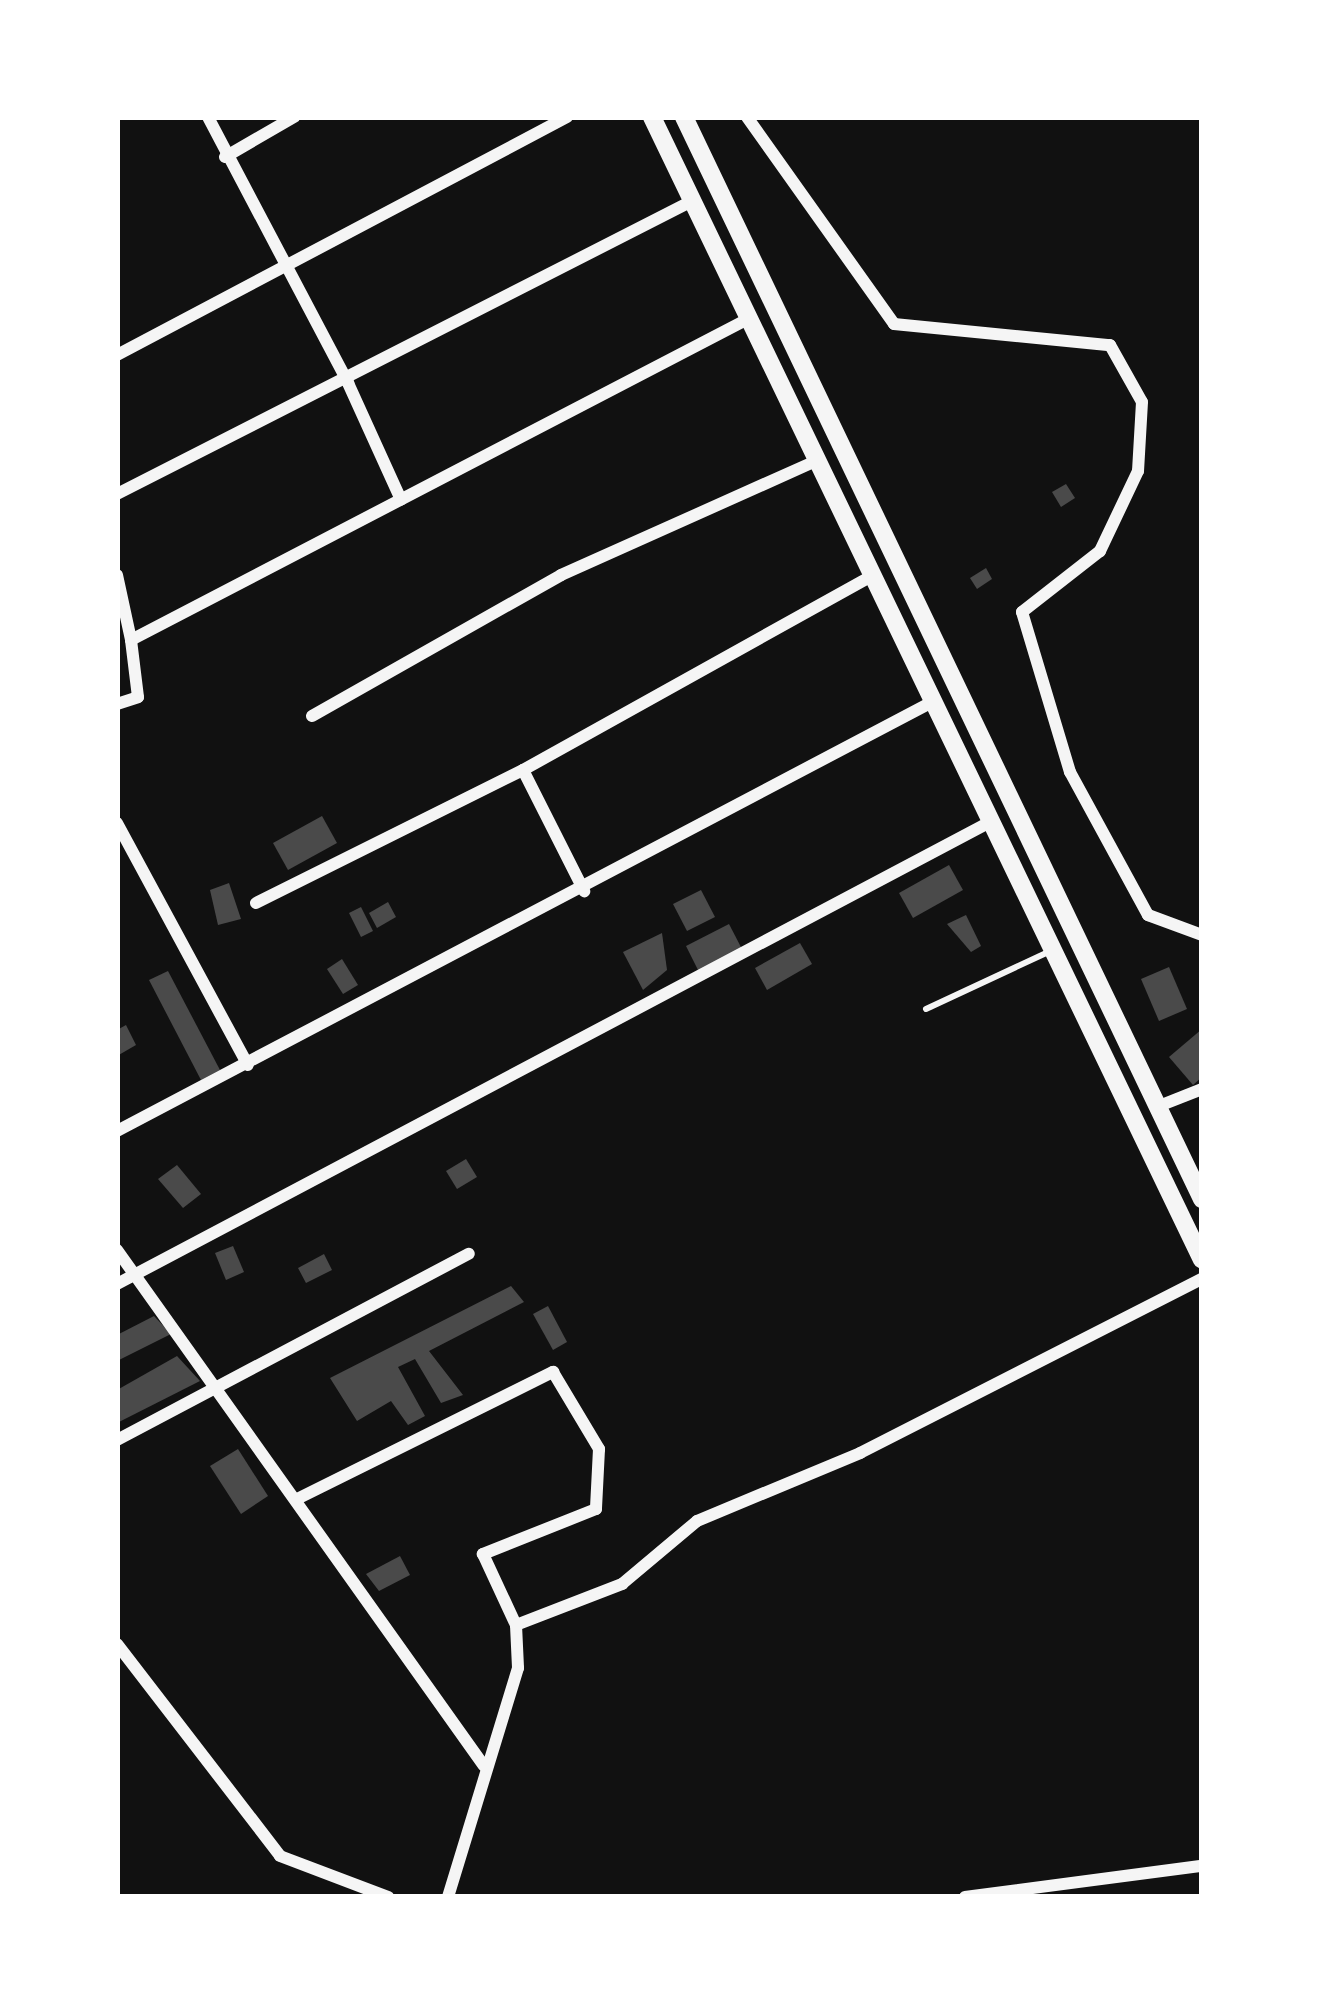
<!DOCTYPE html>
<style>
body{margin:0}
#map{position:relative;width:1319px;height:2014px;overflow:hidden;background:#111;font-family:"Fira Sans",sans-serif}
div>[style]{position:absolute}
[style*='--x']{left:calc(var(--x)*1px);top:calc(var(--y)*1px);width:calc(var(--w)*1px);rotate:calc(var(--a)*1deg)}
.building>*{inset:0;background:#4a4a4a}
.service>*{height:6px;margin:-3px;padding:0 3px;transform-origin:3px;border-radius:3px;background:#f5f5f5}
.minor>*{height:12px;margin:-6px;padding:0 6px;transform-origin:6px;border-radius:6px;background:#f5f5f5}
.trunk>*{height:18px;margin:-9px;padding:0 9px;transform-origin:9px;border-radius:9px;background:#f5f5f5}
span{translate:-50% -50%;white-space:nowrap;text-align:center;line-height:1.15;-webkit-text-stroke:12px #fff;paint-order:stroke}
.frame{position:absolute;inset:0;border:120px solid #fff;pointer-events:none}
</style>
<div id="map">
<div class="building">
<i style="clip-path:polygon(1066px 484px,1075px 498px,1061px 507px,1052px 492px)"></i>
<i style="clip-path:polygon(986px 568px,992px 579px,977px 589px,970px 578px)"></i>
<i style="clip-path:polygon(322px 816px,337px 843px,288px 870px,273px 843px)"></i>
<i style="clip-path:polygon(949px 865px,963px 890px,913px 918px,899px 893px)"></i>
<i style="clip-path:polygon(229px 883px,241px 919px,218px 925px,210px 890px)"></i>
<i style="clip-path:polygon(701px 890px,715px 917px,687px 931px,673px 904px)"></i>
<i style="clip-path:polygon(388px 902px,396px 917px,377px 928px,369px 913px)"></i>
<i style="clip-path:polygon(361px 907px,373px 931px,361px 937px,349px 913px)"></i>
<i style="clip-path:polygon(966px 915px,981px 946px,971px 952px,947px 924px)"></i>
<i style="clip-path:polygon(729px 924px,743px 951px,699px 972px,686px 946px)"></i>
<i style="clip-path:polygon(662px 933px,667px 970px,643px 990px,623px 952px)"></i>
<i style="clip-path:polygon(800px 943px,812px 964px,767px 990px,755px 968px)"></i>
<i style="clip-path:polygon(342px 959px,358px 985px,343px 994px,327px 969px)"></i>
<i style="clip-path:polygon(1169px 967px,1187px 1009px,1159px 1021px,1141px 979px)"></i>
<i style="clip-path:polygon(168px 971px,220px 1070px,201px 1080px,149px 980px)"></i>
<i style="clip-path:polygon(126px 1025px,136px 1045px,117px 1056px,117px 1030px)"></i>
<i style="clip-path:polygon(1202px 1029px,1202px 1077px,1193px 1085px,1169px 1057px)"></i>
<i style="clip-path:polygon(466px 1159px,477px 1177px,457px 1189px,446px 1171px)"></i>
<i style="clip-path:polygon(177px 1165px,201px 1194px,183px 1208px,158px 1179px)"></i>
<i style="clip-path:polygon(233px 1246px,244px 1272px,226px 1280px,215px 1253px)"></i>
<i style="clip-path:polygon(324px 1254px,332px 1270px,306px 1283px,298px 1268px)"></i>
<i style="clip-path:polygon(511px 1286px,524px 1302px,429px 1351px,463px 1395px,441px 1403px,415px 1359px,398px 1367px,425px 1416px,408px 1425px,391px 1401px,357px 1421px,330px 1378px)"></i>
<i style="clip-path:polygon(548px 1306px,567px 1342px,553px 1350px,533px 1314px)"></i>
<i style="clip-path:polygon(154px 1316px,171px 1334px,117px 1361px,117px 1335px)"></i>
<i style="clip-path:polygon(177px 1356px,200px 1381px,117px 1423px,117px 1390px)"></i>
<i style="clip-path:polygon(238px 1449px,268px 1496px,241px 1514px,210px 1466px)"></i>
<i style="clip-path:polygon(400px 1556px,410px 1575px,379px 1591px,366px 1574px)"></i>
</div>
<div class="service">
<i style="--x:926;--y:1009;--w:135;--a:-25"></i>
</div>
<div class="minor">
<i style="--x:208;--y:117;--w:301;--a:62.2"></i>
<i style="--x:348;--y:383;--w:128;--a:65.6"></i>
<i style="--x:747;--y:117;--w:254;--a:54.6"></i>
<i style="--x:894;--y:324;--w:217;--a:5.6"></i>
<i style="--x:1110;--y:345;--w:65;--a:60.7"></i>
<i style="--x:1142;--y:402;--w:69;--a:93.3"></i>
<i style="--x:1138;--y:471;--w:89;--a:115.4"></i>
<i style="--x:1100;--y:551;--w:99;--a:142"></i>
<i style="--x:1022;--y:612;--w:167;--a:73.3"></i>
<i style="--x:1070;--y:772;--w:163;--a:61.4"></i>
<i style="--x:1148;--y:915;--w:58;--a:20.3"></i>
<i style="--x:225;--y:157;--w:80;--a:-30.1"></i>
<i style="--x:117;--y:355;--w:509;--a:-27.87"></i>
<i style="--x:117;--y:494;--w:645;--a:-27"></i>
<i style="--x:117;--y:575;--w:66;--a:77.8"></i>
<i style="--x:117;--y:704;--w:22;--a:-18"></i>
<i style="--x:138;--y:697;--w:57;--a:-97"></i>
<i style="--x:131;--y:640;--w:696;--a:-27.49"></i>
<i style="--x:312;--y:716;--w:286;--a:-29.5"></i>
<i style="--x:561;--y:575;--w:277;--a:-24.1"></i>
<i style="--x:523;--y:770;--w:136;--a:63.2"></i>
<i style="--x:117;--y:823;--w:275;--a:61.6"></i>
<i style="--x:256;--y:903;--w:298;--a:-26.5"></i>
<i style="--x:523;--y:770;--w:397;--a:-29.1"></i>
<i style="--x:1159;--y:1106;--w:46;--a:-21.6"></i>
<i style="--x:117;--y:1131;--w:923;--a:-27.76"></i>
<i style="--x:117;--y:1250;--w:633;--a:54.58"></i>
<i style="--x:117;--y:1284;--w:988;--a:-27.89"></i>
<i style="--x:117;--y:1440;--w:398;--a:-27.9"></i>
<i style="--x:299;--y:1498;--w:284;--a:-26.4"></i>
<i style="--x:553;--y:1372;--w:90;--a:59.1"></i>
<i style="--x:599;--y:1449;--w:60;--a:92.9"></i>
<i style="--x:596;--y:1509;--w:122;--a:158.3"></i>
<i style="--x:483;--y:1554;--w:78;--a:65.1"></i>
<i style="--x:516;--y:1625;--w:43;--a:87.3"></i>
<i style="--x:518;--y:1668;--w:239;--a:107"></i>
<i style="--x:516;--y:1625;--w:114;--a:-21.1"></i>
<i style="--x:622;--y:1584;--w:98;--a:-40"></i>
<i style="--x:697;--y:1521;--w:177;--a:-22.6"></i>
<i style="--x:860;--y:1453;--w:384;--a:-27"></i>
<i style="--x:117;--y:1644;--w:267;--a:52.4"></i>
<i style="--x:280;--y:1856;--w:116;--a:20.8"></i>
<i style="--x:965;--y:1897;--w:239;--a:-7.5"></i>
</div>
<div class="trunk">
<i style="--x:652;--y:117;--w:1268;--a:64.3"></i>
<i style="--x:684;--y:117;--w:1200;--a:64.42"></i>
</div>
<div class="frame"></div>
</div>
